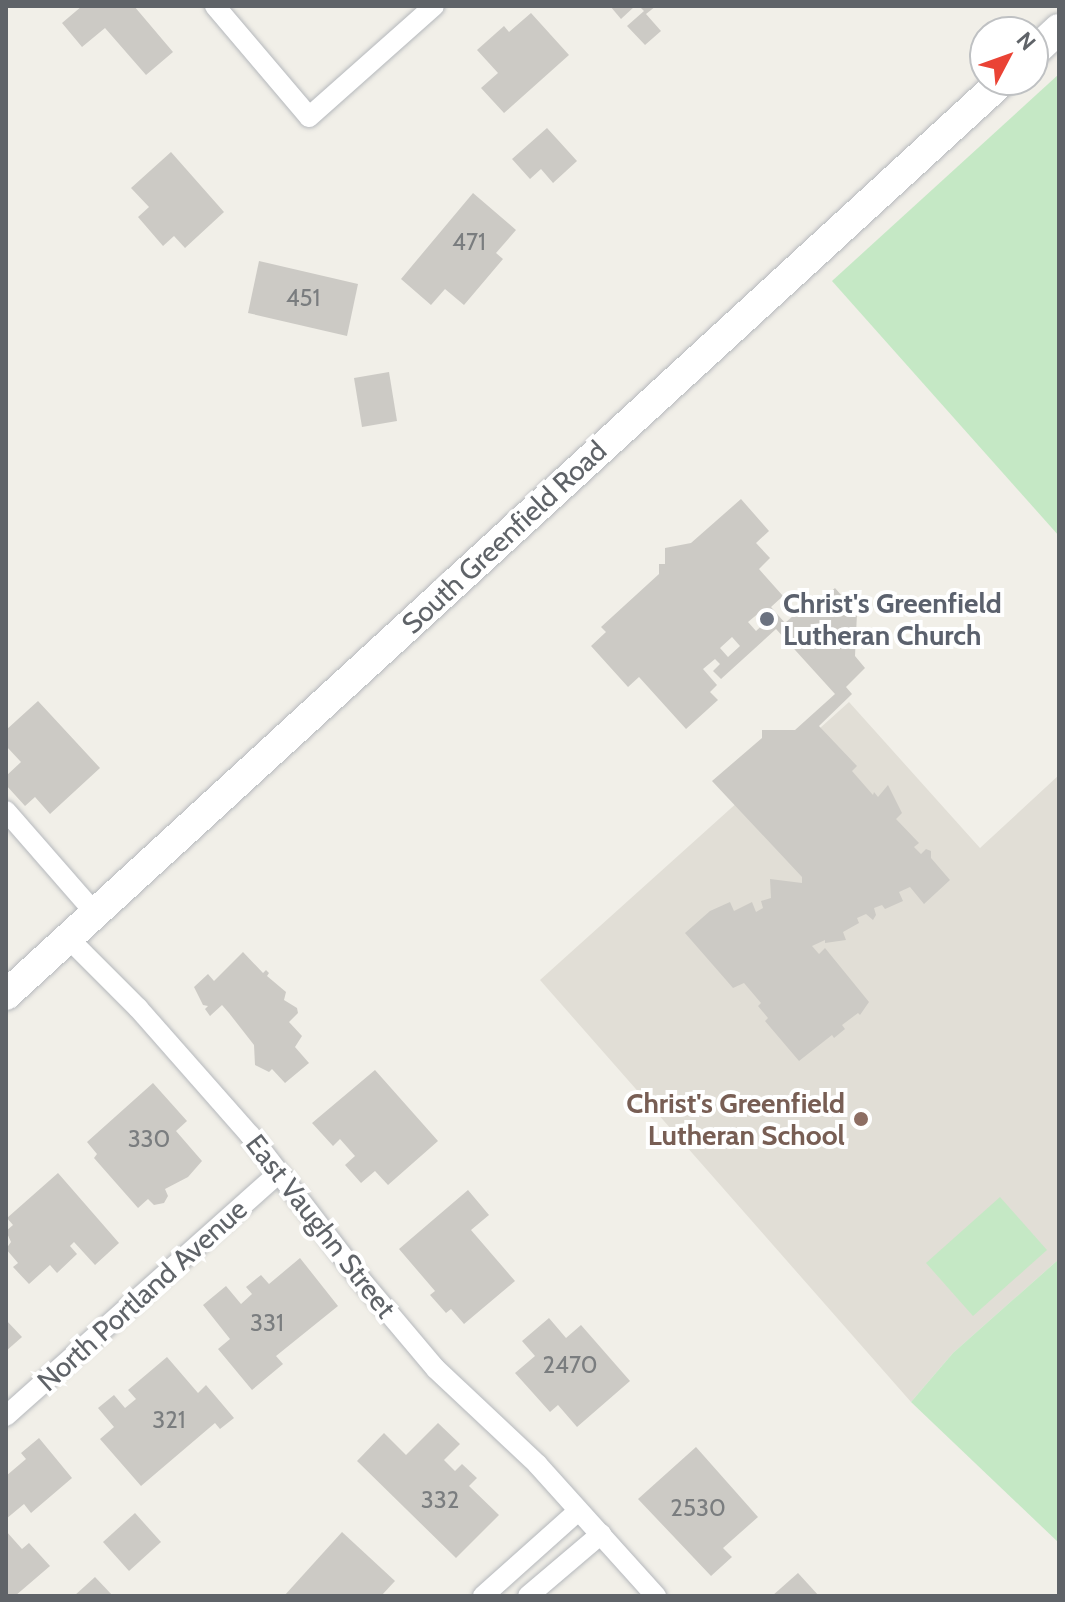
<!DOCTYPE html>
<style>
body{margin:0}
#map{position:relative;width:1065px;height:1602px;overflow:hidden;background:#f1efe8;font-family:Cabin,sans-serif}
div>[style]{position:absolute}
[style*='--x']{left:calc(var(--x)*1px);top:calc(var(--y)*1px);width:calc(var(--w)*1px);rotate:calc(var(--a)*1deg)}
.education>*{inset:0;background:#e1ded6}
.green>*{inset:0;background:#c5e8c5}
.building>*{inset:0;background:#cccac5}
.roads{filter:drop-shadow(0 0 2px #b5b8bc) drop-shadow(0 0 2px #b5b8bc)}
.street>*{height:20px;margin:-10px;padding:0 10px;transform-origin:10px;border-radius:10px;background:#fff}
.secondary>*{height:30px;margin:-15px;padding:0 15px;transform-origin:15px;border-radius:15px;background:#fff}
.dots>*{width:22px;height:22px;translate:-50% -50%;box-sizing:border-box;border:4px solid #fff;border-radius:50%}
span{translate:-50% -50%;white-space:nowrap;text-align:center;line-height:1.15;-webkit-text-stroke:8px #fff;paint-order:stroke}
.number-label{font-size:24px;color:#7a7d7f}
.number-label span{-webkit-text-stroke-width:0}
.street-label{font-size:28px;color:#5f6368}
.worship-label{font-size:28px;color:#5b616d;font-weight:700}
.left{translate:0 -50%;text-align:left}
.education-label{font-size:28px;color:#785e54;font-weight:700}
.right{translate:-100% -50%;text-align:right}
.frame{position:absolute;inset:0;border:8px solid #5f6368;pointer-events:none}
.north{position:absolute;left:969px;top:16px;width:80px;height:80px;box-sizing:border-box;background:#fff;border:2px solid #bfc1c3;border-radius:50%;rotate:49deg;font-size:22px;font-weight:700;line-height:32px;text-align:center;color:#5f6368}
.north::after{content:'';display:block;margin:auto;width:28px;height:36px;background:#ea4335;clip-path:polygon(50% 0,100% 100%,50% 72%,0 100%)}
</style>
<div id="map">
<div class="education">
<i style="clip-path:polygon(849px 702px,980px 848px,1059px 775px,1059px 1259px,953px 1353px,911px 1402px,540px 980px)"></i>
</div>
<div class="green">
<i style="clip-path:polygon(1059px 74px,1059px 536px,832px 281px)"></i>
<i style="clip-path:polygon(1000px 1197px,1047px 1250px,973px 1316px,926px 1263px)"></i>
<i style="clip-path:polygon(1059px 1259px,1059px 1543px,911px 1402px,953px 1353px)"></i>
</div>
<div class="building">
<i style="clip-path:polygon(82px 6px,134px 6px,173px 52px,146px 75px,105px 28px,82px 47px,62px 23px)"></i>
<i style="clip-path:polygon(610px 6px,635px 6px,621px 19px)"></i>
<i style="clip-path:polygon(639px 6px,656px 6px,646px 14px,661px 31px,645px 45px,627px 26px,644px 11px)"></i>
<i style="clip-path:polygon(531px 13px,569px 55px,504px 113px,481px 88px,498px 73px,477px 50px,504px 26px,509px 32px)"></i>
<i style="clip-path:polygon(547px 128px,577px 161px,553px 183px,541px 169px,530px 179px,512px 159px)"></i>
<i style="clip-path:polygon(171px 152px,224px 212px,185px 248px,174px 236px,163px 246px,138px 217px,149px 207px,131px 188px)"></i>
<i style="clip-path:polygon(473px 193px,516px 230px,496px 253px,503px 259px,464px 305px,445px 289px,431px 305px,401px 279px)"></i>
<i style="clip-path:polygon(259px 261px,358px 284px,347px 336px,248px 313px)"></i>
<i style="clip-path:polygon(389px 372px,397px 421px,362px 427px,354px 378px)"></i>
<i style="clip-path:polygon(evenodd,741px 499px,769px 531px,756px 543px,770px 558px,759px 569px,783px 596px,771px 607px,785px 623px,812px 599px,817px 604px,835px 588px,857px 613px,855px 656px,865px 668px,846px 687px,852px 694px,819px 726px,857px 766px,852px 771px,873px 795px,874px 792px,878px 797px,888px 785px,902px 813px,896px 819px,919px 843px,914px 847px,921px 854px,926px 849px,931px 851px,931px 858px,950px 880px,924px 904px,910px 887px,899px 892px,903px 901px,885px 909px,882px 905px,874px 908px,876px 915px,873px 920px,866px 914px,857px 918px,859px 923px,843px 932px,846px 940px,825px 943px,825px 940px,812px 946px,819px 954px,825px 948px,869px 1002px,860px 1015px,858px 1013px,842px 1025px,845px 1029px,834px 1038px,832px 1035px,799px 1061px,765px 1021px,768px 1018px,758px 1006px,761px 1003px,744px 983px,733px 988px,685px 933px,710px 911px,730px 902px,734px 911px,752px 902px,756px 912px,763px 908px,761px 901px,771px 898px,770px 879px,802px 883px,802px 877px,712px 781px,762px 738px,762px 730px,795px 730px,835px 694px,776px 629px,721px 679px,713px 671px,720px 664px,715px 659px,703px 669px,717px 685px,710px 692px,718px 700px,686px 729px,639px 677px,628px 687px,591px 646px,606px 632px,601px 627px,659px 574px,659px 564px,665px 564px,665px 548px,691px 543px,741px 499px,760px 612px,768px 620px,756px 631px,748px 622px,760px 612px,741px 499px,732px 637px,740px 646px,728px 657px,720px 648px,732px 637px)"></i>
<i style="clip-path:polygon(38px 701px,100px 768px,50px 814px,35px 797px,25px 806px,6px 785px,6px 776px,21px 762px,6px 746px,6px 730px)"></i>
<i style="clip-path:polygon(243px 952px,263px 973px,266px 970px,269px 973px,267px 976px,286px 992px,284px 1000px,297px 1008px,298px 1013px,289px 1022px,302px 1036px,295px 1047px,309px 1063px,285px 1083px,272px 1069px,269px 1072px,255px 1065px,254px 1045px,229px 1013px,222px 1005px,210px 1016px,205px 1009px,208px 1006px,203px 1005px,194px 987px,208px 974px,214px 981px)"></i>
<i style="clip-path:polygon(375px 1070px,438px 1141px,388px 1185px,375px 1171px,361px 1183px,345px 1165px,355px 1156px,340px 1139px,333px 1146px,312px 1123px)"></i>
<i style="clip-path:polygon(153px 1083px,187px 1121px,176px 1131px,202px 1161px,188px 1177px,165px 1189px,168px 1196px,164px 1203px,154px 1205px,148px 1199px,138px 1208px,94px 1158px,97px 1154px,87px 1142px)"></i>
<i style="clip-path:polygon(58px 1173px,119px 1243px,95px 1265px,74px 1242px,70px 1246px,77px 1254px,57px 1273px,50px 1265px,29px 1284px,13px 1267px,18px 1263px,6px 1249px,11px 1242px,6px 1231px,13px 1225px,7px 1218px)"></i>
<i style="clip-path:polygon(468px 1190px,489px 1215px,471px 1230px,515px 1281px,464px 1324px,451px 1309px,446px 1313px,430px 1295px,435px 1291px,399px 1249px)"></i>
<i style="clip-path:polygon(300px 1258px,338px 1306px,276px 1356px,283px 1364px,252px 1390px,218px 1349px,230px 1339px,203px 1305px,226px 1286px,241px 1304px,252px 1294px,246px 1287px,261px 1275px,269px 1284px)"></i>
<i style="clip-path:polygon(549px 1318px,566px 1338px,581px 1325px,630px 1381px,577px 1427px,558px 1405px,550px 1412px,515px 1373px,535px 1356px,522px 1341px)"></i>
<i style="clip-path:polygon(6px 1320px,22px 1337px,6px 1351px)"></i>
<i style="clip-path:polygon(167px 1357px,198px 1393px,206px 1385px,234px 1418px,220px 1429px,215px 1423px,141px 1486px,100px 1439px,114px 1427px,98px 1408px,114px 1395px,125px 1408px,136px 1399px,128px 1390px)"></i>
<i style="clip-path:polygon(438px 1423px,460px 1444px,444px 1460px,455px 1471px,462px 1464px,477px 1478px,469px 1486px,499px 1515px,456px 1558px,357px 1461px,384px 1433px,406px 1455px)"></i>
<i style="clip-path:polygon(39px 1438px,72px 1478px,31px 1513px,24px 1504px,6px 1519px,6px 1476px,26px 1459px,21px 1453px)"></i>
<i style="clip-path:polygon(696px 1447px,758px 1517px,723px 1548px,732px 1557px,711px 1576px,638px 1499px)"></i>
<i style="clip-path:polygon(135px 1513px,161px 1542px,129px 1571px,103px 1542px)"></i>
<i style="clip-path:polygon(6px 1531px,22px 1549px,29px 1543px,50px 1566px,15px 1596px,6px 1596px)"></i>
<i style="clip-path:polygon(342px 1532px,395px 1581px,381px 1596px,284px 1596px)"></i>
<i style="clip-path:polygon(798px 1573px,819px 1596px,772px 1596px)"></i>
<i style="clip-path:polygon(95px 1577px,113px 1596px,74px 1596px)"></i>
</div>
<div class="roads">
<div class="street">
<i style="--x:215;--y:6;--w:145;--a:49.7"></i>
<i style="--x:309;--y:117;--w:167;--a:-41.6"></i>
<i style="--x:6;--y:811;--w:135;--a:48.9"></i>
<i style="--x:68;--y:938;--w:99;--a:45"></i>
<i style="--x:138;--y:1008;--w:169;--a:48.6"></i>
<i style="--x:250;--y:1135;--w:183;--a:52.6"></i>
<i style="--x:361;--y:1280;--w:116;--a:49.9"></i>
<i style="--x:436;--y:1369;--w:139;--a:43.2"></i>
<i style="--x:537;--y:1464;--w:178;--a:48"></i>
<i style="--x:6;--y:1416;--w:364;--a:-41.7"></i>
<i style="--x:483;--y:1596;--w:127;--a:-41.8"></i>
<i style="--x:528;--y:1596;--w:96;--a:-40.3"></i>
</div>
<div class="secondary">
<i style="--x:1033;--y:53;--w:35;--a:-43"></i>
<i style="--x:6;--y:995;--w:1353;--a:-42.54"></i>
</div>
</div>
<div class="dots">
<i style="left:767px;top:619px;background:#6b7280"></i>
<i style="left:861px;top:1119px;background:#8d6e63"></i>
</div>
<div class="number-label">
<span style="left:469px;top:242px">471</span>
<span style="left:303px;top:298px">451</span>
<span style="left:149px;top:1139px">330</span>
<span style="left:267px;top:1323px">331</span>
<span style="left:570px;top:1365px">2470</span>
<span style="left:169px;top:1420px">321</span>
<span style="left:440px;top:1500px">332</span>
<span style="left:698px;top:1508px">2530</span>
</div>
<div class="street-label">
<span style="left:504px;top:537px;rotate:-43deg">South Greenfield Road</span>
<span style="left:321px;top:1226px;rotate:52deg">East Vaughn Street</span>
<span style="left:142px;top:1295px;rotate:-42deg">North Portland Avenue</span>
</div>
<div class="worship-label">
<span class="left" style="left:783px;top:619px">Christ's Greenfield<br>Lutheran Church</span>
</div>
<div class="education-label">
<span class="right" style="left:845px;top:1119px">Christ's Greenfield<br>Lutheran School</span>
</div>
<div class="frame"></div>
<div class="north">N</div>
</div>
